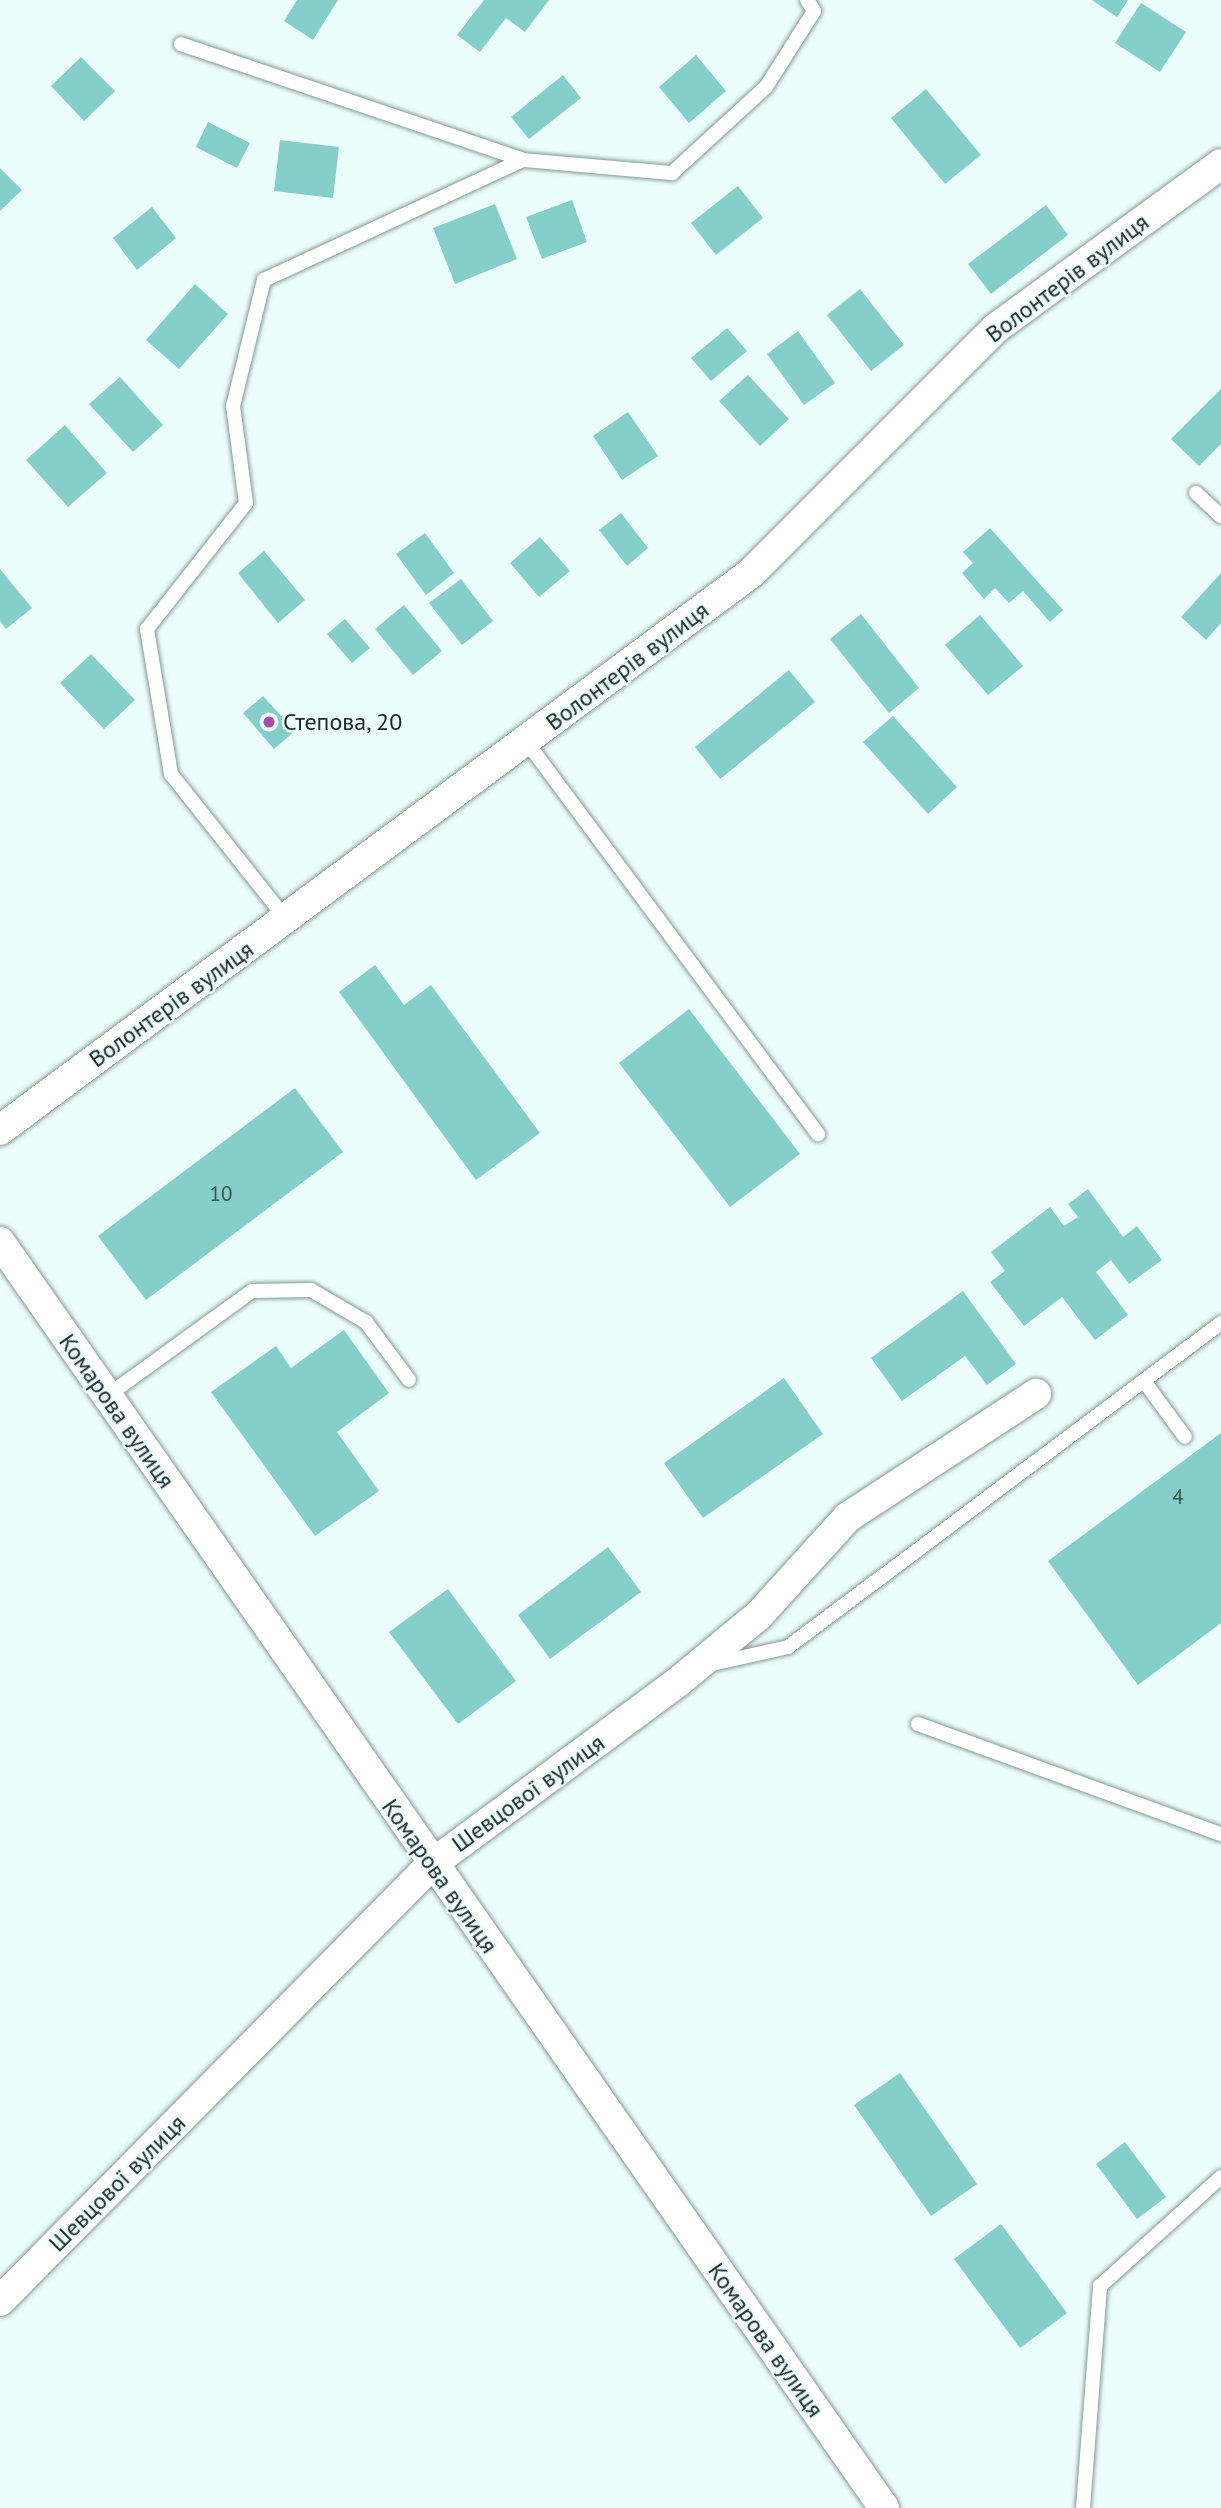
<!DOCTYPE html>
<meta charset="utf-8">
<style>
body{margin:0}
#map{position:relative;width:1221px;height:2508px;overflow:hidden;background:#ebfefc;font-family:"PT Sans",sans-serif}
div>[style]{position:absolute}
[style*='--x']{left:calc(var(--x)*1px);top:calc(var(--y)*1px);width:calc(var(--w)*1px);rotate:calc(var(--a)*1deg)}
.building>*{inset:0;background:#85cfca}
.roads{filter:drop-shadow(0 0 2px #859795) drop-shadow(0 0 2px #859795)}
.lane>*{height:14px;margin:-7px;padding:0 7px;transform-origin:7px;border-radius:7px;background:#fff}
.street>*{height:30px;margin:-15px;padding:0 15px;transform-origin:15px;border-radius:15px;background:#fff}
.dots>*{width:19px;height:19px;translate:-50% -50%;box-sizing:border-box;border:4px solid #ebfefc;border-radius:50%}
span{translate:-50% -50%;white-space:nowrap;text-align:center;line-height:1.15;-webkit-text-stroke:5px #ebfefc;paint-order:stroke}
.number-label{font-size:21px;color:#3a5250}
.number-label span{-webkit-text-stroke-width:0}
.street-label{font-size:24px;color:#212828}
.poi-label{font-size:24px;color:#212828}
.left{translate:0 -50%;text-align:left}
</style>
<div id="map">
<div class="building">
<i style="clip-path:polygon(297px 0,338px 0,313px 40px,284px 21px)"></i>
<i style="clip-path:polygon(484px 0,549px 0,525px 32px,506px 18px,480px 52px,457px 35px)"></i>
<i style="clip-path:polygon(1092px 0,1128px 0,1117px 17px)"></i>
<i style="clip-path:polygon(1141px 3px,1186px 32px,1160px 72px,1115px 43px)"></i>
<i style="clip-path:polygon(696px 55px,726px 91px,689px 123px,659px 87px)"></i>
<i style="clip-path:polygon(81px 57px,115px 91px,84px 121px,51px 86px)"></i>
<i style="clip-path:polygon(563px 75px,581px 98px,529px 139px,511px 117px)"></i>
<i style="clip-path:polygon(926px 89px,981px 155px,945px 184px,891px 118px)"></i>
<i style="clip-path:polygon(208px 122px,250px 143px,237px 168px,196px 147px)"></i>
<i style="clip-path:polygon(280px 140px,339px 147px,333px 198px,274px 191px)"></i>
<i style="clip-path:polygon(0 168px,22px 190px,0 211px)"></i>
<i style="clip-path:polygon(738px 186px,763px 218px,716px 255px,691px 223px)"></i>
<i style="clip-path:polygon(572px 200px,587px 242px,542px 259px,526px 217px)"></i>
<i style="clip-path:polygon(495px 204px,517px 259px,455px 284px,433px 228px)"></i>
<i style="clip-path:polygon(1046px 205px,1068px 235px,991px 294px,968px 264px)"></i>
<i style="clip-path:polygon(152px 207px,176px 238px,137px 270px,113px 238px)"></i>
<i style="clip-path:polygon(195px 284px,228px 314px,179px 369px,146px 340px)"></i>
<i style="clip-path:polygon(860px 289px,904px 345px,871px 371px,827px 315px)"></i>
<i style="clip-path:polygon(727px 328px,747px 351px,711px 381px,691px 358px)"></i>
<i style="clip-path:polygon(798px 331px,835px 383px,804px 405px,767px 354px)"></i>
<i style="clip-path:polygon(748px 375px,789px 419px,760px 446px,719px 401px)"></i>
<i style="clip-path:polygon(120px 377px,163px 425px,133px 452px,89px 404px)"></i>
<i style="clip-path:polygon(1221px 389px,1221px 444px,1199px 466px,1171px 439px)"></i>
<i style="clip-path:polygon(628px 412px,658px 456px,622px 480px,593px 436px)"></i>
<i style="clip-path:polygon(65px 425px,107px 473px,68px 507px,26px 460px)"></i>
<i style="clip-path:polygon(621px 513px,648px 548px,627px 566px,599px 530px)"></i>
<i style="clip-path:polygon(990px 528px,1063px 610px,1050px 622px,1023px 591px,1009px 603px,995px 588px,984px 599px,962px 573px,973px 563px,963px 552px)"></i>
<i style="clip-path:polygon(425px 533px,454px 573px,426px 595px,396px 554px)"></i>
<i style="clip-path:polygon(540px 537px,570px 571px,539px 597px,510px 563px)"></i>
<i style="clip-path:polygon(264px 551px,305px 600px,278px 623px,238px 573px)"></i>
<i style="clip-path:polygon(0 569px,32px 608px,6px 629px,0 621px)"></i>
<i style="clip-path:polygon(1221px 573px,1221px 623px,1206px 640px,1181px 617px)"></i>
<i style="clip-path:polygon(461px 579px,493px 621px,462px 645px,429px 603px)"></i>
<i style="clip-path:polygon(404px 605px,442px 651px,413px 675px,375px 629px)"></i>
<i style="clip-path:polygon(861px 614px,919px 688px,889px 713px,830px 639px)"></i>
<i style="clip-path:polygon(980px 615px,1023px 666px,988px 695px,945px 645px)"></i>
<i style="clip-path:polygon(345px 619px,370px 648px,352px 663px,327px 634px)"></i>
<i style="clip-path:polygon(91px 654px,135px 700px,104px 729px,60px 683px)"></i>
<i style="clip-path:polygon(789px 670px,815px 702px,720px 779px,695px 747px)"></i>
<i style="clip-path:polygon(263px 696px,295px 731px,274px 749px,243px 713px)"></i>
<i style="clip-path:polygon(893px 716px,957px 787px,928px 814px,863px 742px)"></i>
<i style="clip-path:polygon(375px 965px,404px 1005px,431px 985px,540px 1133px,476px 1180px,339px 992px)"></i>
<i style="clip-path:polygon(689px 1009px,800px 1154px,730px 1207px,619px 1063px)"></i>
<i style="clip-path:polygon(295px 1088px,343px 1152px,146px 1300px,98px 1236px)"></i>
<i style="clip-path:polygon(1088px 1189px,1123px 1237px,1137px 1226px,1162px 1260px,1129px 1284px,1111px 1260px,1096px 1272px,1128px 1315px,1095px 1340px,1062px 1297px,1024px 1326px,990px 1282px,1005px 1271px,991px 1252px,1050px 1207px,1064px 1226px,1078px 1217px,1068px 1204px)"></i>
<i style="clip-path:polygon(963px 1291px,1016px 1364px,987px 1385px,965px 1356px,902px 1401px,871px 1358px)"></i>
<i style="clip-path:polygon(344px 1330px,389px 1393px,337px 1432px,379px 1491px,315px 1536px,211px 1392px,276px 1346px,291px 1368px)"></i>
<i style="clip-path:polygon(784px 1378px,823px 1434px,703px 1518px,664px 1463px)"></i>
<i style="clip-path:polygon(1221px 1433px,1221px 1623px,1138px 1685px,1048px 1561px)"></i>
<i style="clip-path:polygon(608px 1547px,641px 1592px,550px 1659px,518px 1615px)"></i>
<i style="clip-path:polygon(448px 1589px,516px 1681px,458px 1724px,389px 1632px)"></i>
<i style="clip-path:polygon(900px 2073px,977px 2184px,931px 2216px,854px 2105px)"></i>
<i style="clip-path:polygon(1125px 2142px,1166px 2197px,1137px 2219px,1096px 2164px)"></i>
<i style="clip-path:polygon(1001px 2224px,1067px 2313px,1020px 2348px,954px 2259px)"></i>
</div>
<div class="roads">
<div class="lane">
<i style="--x:181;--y:44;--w:361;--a:18.7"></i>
<i style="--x:523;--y:160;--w:150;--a:5"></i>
<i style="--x:672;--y:173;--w:127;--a:-42.5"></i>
<i style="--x:766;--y:87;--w:90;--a:-57.7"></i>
<i style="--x:814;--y:11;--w:13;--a:-122"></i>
<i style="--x:1196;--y:493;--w:34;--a:43"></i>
<i style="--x:526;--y:741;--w:490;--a:53.4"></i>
<i style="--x:286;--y:919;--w:185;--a:-128.4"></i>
<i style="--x:171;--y:774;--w:147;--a:-99.4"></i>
<i style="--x:147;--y:629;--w:160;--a:-51.8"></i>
<i style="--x:246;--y:503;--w:98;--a:-97.6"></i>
<i style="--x:233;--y:406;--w:130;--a:-76.2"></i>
<i style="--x:264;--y:280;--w:285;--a:-24.9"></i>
<i style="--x:1144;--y:1381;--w:69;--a:53.8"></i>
<i style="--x:107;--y:1396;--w:179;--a:-35.9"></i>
<i style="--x:252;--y:1291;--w:59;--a:-1"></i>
<i style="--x:311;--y:1290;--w:64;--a:30.2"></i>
<i style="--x:366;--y:1322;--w:72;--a:53.4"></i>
<i style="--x:712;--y:1664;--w:78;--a:-12.6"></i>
<i style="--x:788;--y:1647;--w:541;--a:-36.81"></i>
<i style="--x:918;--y:1724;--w:322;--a:20"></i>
<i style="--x:1083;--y:2508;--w:223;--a:-85.6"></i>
<i style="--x:1100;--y:2286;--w:163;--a:-42"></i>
</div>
<div class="street">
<i style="--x:0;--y:1130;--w:935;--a:-36.56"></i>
<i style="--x:751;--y:573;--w:346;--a:-45"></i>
<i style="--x:996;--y:328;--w:278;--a:-36.1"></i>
<i style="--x:0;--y:1242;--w:1544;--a:55.07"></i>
<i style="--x:0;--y:2301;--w:614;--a:-45.33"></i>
<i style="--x:432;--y:1864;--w:306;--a:-36.5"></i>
<i style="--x:678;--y:1682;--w:105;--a:-39.6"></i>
<i style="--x:759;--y:1615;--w:132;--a:-47.8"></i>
<i style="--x:848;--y:1517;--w:225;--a:-33.2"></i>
</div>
</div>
<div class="dots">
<i style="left:269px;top:722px;background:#a84ab3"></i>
</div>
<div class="number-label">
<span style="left:221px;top:1194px">10</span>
<span style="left:1178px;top:1497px">4</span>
</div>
<div class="street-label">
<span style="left:1067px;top:278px;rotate:-37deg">Волонтерів вулиця</span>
<span style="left:627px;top:666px;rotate:-37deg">Волонтерів вулиця</span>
<span style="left:171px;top:1004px;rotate:-36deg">Волонтерів вулиця</span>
<span style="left:117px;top:1411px;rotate:55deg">Комарова вулиця</span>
<span style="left:528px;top:1793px;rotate:-36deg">Шевцової вулиця</span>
<span style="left:440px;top:1876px;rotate:55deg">Комарова вулиця</span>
<span style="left:117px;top:2183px;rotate:-45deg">Шевцової вулиця</span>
<span style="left:766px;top:2340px;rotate:55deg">Комарова вулиця</span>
</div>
<div class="poi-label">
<span class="left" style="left:283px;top:722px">Степова, 20</span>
</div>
</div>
